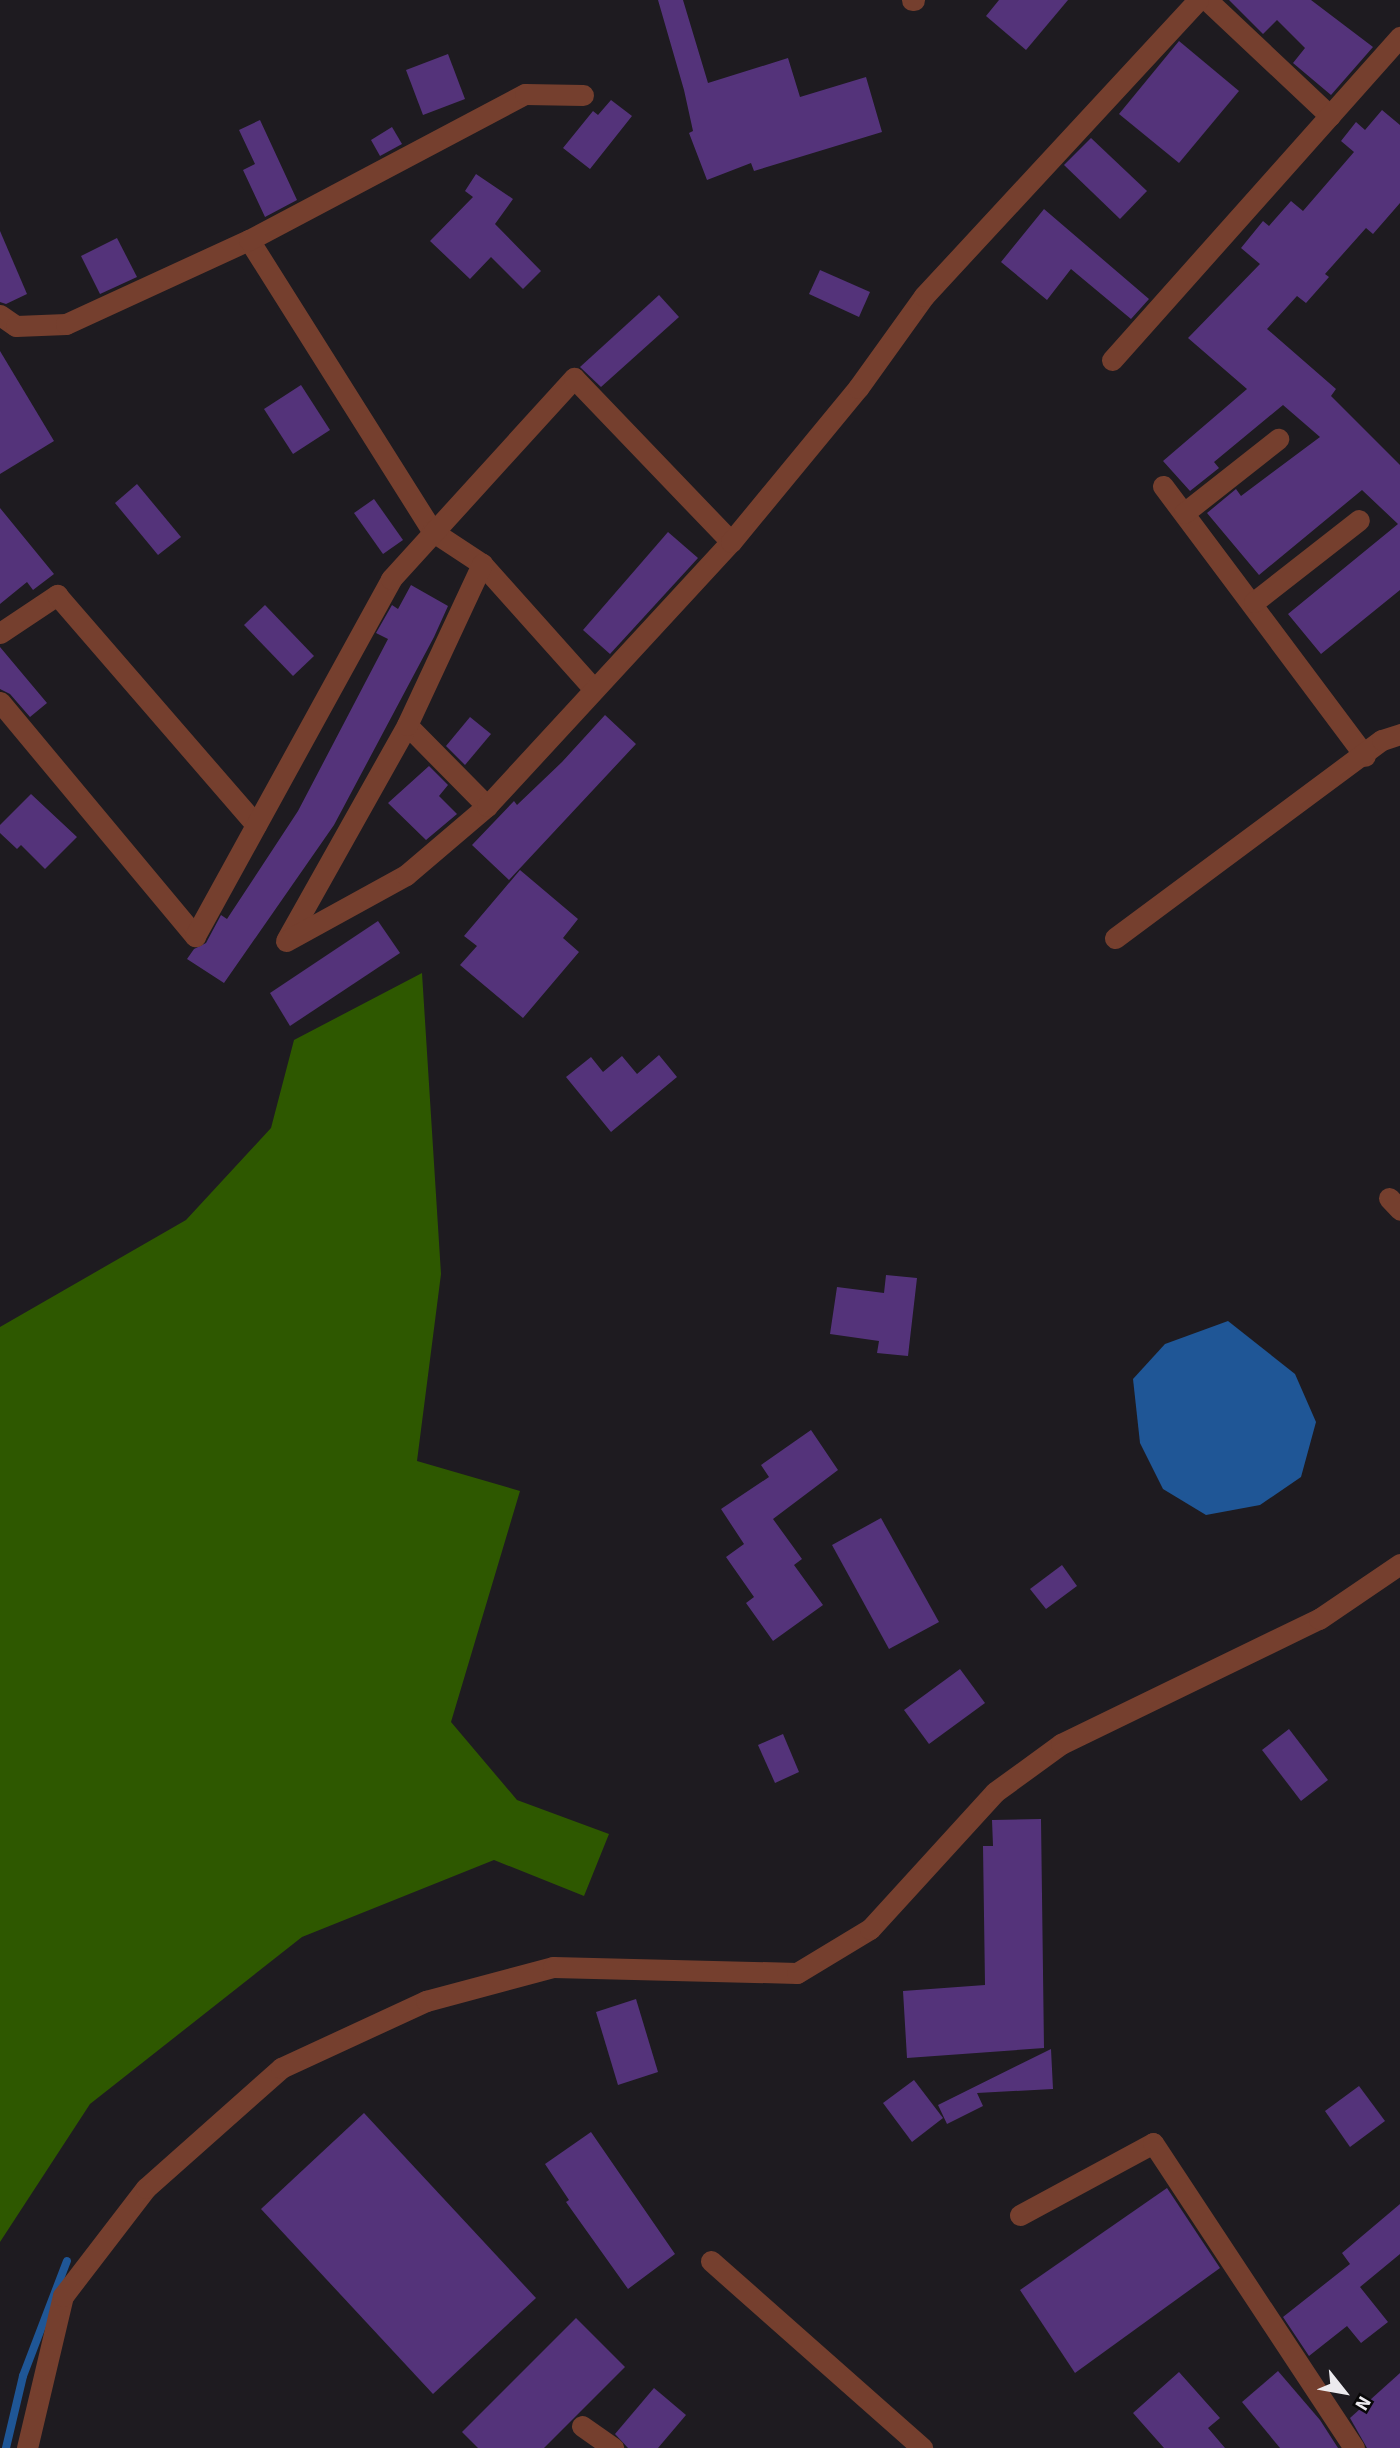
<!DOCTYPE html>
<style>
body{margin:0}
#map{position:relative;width:1400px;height:2448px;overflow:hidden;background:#1e1b20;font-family:"Source Sans 3",sans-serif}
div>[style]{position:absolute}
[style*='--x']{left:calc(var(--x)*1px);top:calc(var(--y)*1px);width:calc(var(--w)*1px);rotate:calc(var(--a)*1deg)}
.forest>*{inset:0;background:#2e5800}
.water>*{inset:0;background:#1f5696}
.stream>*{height:8px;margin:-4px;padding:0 4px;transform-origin:4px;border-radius:4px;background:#1f5696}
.building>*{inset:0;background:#54337a}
.minor>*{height:21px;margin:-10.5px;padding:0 10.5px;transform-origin:10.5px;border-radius:10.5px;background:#753f2e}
span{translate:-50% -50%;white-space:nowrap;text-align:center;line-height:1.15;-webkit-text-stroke:5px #080708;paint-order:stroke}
.north{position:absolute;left:1309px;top:2357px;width:70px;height:70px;-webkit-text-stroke:5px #080708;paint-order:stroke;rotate:121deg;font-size:19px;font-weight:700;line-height:28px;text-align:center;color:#eceaee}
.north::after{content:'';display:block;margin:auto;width:24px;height:32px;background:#eceaee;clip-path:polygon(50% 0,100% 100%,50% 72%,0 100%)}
</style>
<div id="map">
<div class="forest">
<i style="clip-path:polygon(422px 973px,441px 1274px,417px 1461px,520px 1491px,451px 1722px,517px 1800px,609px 1834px,584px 1896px,494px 1860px,302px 1937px,90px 2104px,0 2242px,0 1327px,186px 1220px,271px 1128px,294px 1040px)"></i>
</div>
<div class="water">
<i style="clip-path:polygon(1228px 1321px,1295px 1374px,1316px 1422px,1301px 1477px,1260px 1505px,1206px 1515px,1163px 1489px,1140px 1443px,1133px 1379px,1165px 1344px)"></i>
</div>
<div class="stream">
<i style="--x:6;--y:2448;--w:74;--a:-76.7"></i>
<i style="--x:23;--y:2376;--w:123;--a:-69.1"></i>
</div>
<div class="building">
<i style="clip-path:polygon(658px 0,683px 0,708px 83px,788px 58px,800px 97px,866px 77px,882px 132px,754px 171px,751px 163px,707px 180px,689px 133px,693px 131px,684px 90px)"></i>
<i style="clip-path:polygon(999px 0,1068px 0,1026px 50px,986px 16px)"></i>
<i style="clip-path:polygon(1229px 0,1311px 0,1373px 47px,1331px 95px,1293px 63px,1305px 48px,1277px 20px,1263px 34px)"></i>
<i style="clip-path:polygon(1179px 41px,1239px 91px,1179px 163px,1119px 114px)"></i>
<i style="clip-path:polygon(448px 54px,465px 99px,423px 115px,406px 70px)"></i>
<i style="clip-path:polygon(611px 100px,632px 116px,590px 169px,563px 148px,593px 111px,598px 115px)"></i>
<i style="clip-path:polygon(1382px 110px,1400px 125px,1400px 203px,1373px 234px,1366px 228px,1325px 274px,1329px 277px,1306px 303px,1297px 296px,1267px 329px,1336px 389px,1331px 396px,1400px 465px,1400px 590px,1321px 654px,1288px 614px,1398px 524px,1362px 490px,1259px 575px,1207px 513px,1236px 489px,1241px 496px,1320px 437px,1283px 405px,1214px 462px,1219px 468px,1190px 491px,1163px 461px,1247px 389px,1188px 338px,1260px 264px,1241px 248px,1263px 221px,1269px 226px,1291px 201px,1303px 211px,1354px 152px,1341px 141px,1356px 122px,1365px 130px)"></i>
<i style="clip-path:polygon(260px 120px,297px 200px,265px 217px,243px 170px,255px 164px,239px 130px)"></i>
<i style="clip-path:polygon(392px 127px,402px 144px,380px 156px,371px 140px)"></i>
<i style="clip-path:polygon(1091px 138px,1147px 191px,1120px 219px,1064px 165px)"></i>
<i style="clip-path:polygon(476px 174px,513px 199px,495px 224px,541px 271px,523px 289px,491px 257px,470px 279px,430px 241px,473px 197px,465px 191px)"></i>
<i style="clip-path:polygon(1044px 209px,1149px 299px,1131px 319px,1071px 269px,1047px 300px,1001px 262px)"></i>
<i style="clip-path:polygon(0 231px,27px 294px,6px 304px,0 302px)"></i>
<i style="clip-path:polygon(117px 238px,137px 277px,100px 294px,81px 256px)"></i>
<i style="clip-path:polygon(820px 270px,870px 292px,859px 317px,809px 294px)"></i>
<i style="clip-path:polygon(659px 295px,679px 317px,601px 387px,580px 367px)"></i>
<i style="clip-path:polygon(0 351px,54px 441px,0 474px)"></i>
<i style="clip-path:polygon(301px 385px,330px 430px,293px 454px,264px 409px)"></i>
<i style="clip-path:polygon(137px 484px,181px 537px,158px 555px,115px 503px)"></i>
<i style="clip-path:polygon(374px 499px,403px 540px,383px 554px,354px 513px)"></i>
<i style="clip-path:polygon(0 508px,54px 574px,33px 590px,27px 582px,0 604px)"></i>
<i style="clip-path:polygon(668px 532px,698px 558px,610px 654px,583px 630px)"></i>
<i style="clip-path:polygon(411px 585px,448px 606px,434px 637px,334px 825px,224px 983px,187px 959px,194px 949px,206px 943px,221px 915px,227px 919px,298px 811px,388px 639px,376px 633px,392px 605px,398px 609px)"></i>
<i style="clip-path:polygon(265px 605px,314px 656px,293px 676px,244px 625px)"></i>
<i style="clip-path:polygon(0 647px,47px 703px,30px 717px,10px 694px,0 689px)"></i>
<i style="clip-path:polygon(605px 715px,636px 744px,509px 880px,472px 845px,514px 801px,517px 805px,562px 762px)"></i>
<i style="clip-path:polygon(470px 717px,491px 734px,465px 765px,446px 746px)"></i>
<i style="clip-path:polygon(429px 766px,448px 785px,439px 796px,457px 814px,426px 840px,388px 803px)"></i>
<i style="clip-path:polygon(31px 794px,77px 837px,45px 869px,21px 845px,17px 849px,0 833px,0 825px)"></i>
<i style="clip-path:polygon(520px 870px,578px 919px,563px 938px,579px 952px,523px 1018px,460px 965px,477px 946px,464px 936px)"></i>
<i style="clip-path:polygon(378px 921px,400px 953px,290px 1026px,270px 993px)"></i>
<i style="clip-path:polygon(659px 1055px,677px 1077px,611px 1132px,566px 1077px,591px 1057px,603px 1072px,622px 1056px,637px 1074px)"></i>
<i style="clip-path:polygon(886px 1275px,917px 1278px,908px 1356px,877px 1353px,879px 1341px,830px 1334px,837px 1287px,884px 1293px)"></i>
<i style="clip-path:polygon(811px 1430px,838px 1470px,773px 1519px,802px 1559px,794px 1565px,823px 1605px,773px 1641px,746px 1603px,754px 1597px,726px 1557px,744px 1544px,721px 1509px,769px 1477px,761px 1465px)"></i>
<i style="clip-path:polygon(881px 1518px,939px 1622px,889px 1649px,832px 1545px)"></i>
<i style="clip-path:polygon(1062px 1565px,1077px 1586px,1046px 1609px,1030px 1589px)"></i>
<i style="clip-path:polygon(960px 1669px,985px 1703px,929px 1744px,904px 1710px)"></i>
<i style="clip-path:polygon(1289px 1729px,1328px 1780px,1301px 1801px,1262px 1750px)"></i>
<i style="clip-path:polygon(783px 1734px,799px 1772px,775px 1783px,758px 1745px)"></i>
<i style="clip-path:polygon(1041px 1819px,1044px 2048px,907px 2058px,903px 1991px,985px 1985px,983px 1846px,993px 1846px,992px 1820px)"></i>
<i style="clip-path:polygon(636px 1999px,658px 2072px,618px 2085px,596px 2012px)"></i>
<i style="clip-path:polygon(1051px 2049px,1053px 2089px,977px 2093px,983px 2106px,947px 2124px,938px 2105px)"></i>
<i style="clip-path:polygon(914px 2080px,943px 2118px,912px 2142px,883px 2103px)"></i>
<i style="clip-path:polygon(1359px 2086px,1385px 2121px,1350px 2147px,1325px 2111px)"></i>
<i style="clip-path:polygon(364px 2113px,536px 2298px,433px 2394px,261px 2209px)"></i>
<i style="clip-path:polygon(591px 2132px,675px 2254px,628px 2289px,566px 2202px,569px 2200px,545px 2164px)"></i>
<i style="clip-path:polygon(1167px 2188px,1220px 2268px,1075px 2373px,1020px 2290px)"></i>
<i style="clip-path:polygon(1400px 2204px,1400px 2254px,1360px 2287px,1388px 2322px,1361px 2343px,1347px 2326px,1309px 2356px,1283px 2317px,1350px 2264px,1342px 2253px)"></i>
<i style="clip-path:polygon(576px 2318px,625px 2367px,544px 2448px,478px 2448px,462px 2432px)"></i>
<i style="clip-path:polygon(1278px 2371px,1320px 2420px,1338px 2448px,1280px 2448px,1242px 2402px)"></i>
<i style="clip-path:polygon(1179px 2372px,1220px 2418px,1208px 2428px,1225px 2448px,1164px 2448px,1133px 2413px)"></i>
<i style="clip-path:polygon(1400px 2373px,1400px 2448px,1367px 2448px,1350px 2418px)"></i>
<i style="clip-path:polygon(654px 2388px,686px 2415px,658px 2448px,628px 2448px,615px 2434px)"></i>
</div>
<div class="minor">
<i style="--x:912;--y:0;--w:2;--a:0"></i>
<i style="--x:1207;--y:0;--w:169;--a:43.3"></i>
<i style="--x:249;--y:240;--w:344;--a:57.8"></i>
<i style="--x:432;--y:531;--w:60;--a:33.4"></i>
<i style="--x:482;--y:564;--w:166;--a:48.2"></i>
<i style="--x:0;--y:315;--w:19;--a:35"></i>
<i style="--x:16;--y:326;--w:50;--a:-2.3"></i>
<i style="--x:66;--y:324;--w:201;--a:-24.7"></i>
<i style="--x:249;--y:240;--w:312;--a:-27.9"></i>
<i style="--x:525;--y:94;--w:58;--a:1"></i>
<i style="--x:1112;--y:360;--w:433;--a:-48.3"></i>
<i style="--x:1163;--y:486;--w:337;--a:53.2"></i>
<i style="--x:1184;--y:513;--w:120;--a:-38.2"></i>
<i style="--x:1254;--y:602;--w:133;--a:-38"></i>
<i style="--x:0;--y:633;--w:69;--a:-33.7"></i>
<i style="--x:57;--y:595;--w:304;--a:49.1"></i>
<i style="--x:0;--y:702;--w:305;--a:50.2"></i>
<i style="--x:195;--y:936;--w:407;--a:-61.2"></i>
<i style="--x:391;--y:579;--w:272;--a:-47.7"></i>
<i style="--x:574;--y:378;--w:227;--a:46.2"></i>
<i style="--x:407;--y:725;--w:114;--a:45.4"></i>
<i style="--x:1115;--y:938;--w:332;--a:-36.6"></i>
<i style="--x:1382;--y:740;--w:19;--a:-18"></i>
<i style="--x:287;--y:939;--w:245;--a:-60.7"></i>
<i style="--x:407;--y:725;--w:178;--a:-65"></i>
<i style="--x:286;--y:941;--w:137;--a:-28.8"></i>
<i style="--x:406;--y:875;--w:106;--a:-40.4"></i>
<i style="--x:487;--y:806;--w:359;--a:-47.3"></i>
<i style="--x:731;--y:542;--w:200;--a:-50.5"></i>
<i style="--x:858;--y:388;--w:113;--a:-54.3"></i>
<i style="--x:924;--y:296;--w:403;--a:-47.2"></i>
<i style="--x:1389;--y:1198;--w:16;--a:47"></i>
<i style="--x:1020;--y:2215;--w:151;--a:-28.4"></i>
<i style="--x:1153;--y:2143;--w:365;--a:56.6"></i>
<i style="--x:711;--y:2261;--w:282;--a:41.5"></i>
<i style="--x:582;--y:2426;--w:38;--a:35"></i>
<i style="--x:27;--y:2448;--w:156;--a:-76.7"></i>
<i style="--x:63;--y:2296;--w:136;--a:-52.5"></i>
<i style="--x:146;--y:2188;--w:181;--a:-41.6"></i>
<i style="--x:281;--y:2068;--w:160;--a:-24.8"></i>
<i style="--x:426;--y:2001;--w:131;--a:-15"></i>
<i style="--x:553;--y:1967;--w:244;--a:1.4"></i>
<i style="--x:797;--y:1973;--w:85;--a:-31.1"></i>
<i style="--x:870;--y:1929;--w:185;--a:-47.6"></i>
<i style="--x:995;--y:1792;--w:82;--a:-36"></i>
<i style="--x:1061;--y:1744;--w:287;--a:-25.9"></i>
<i style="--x:1319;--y:1619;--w:98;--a:-34.2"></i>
</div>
<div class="north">N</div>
</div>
